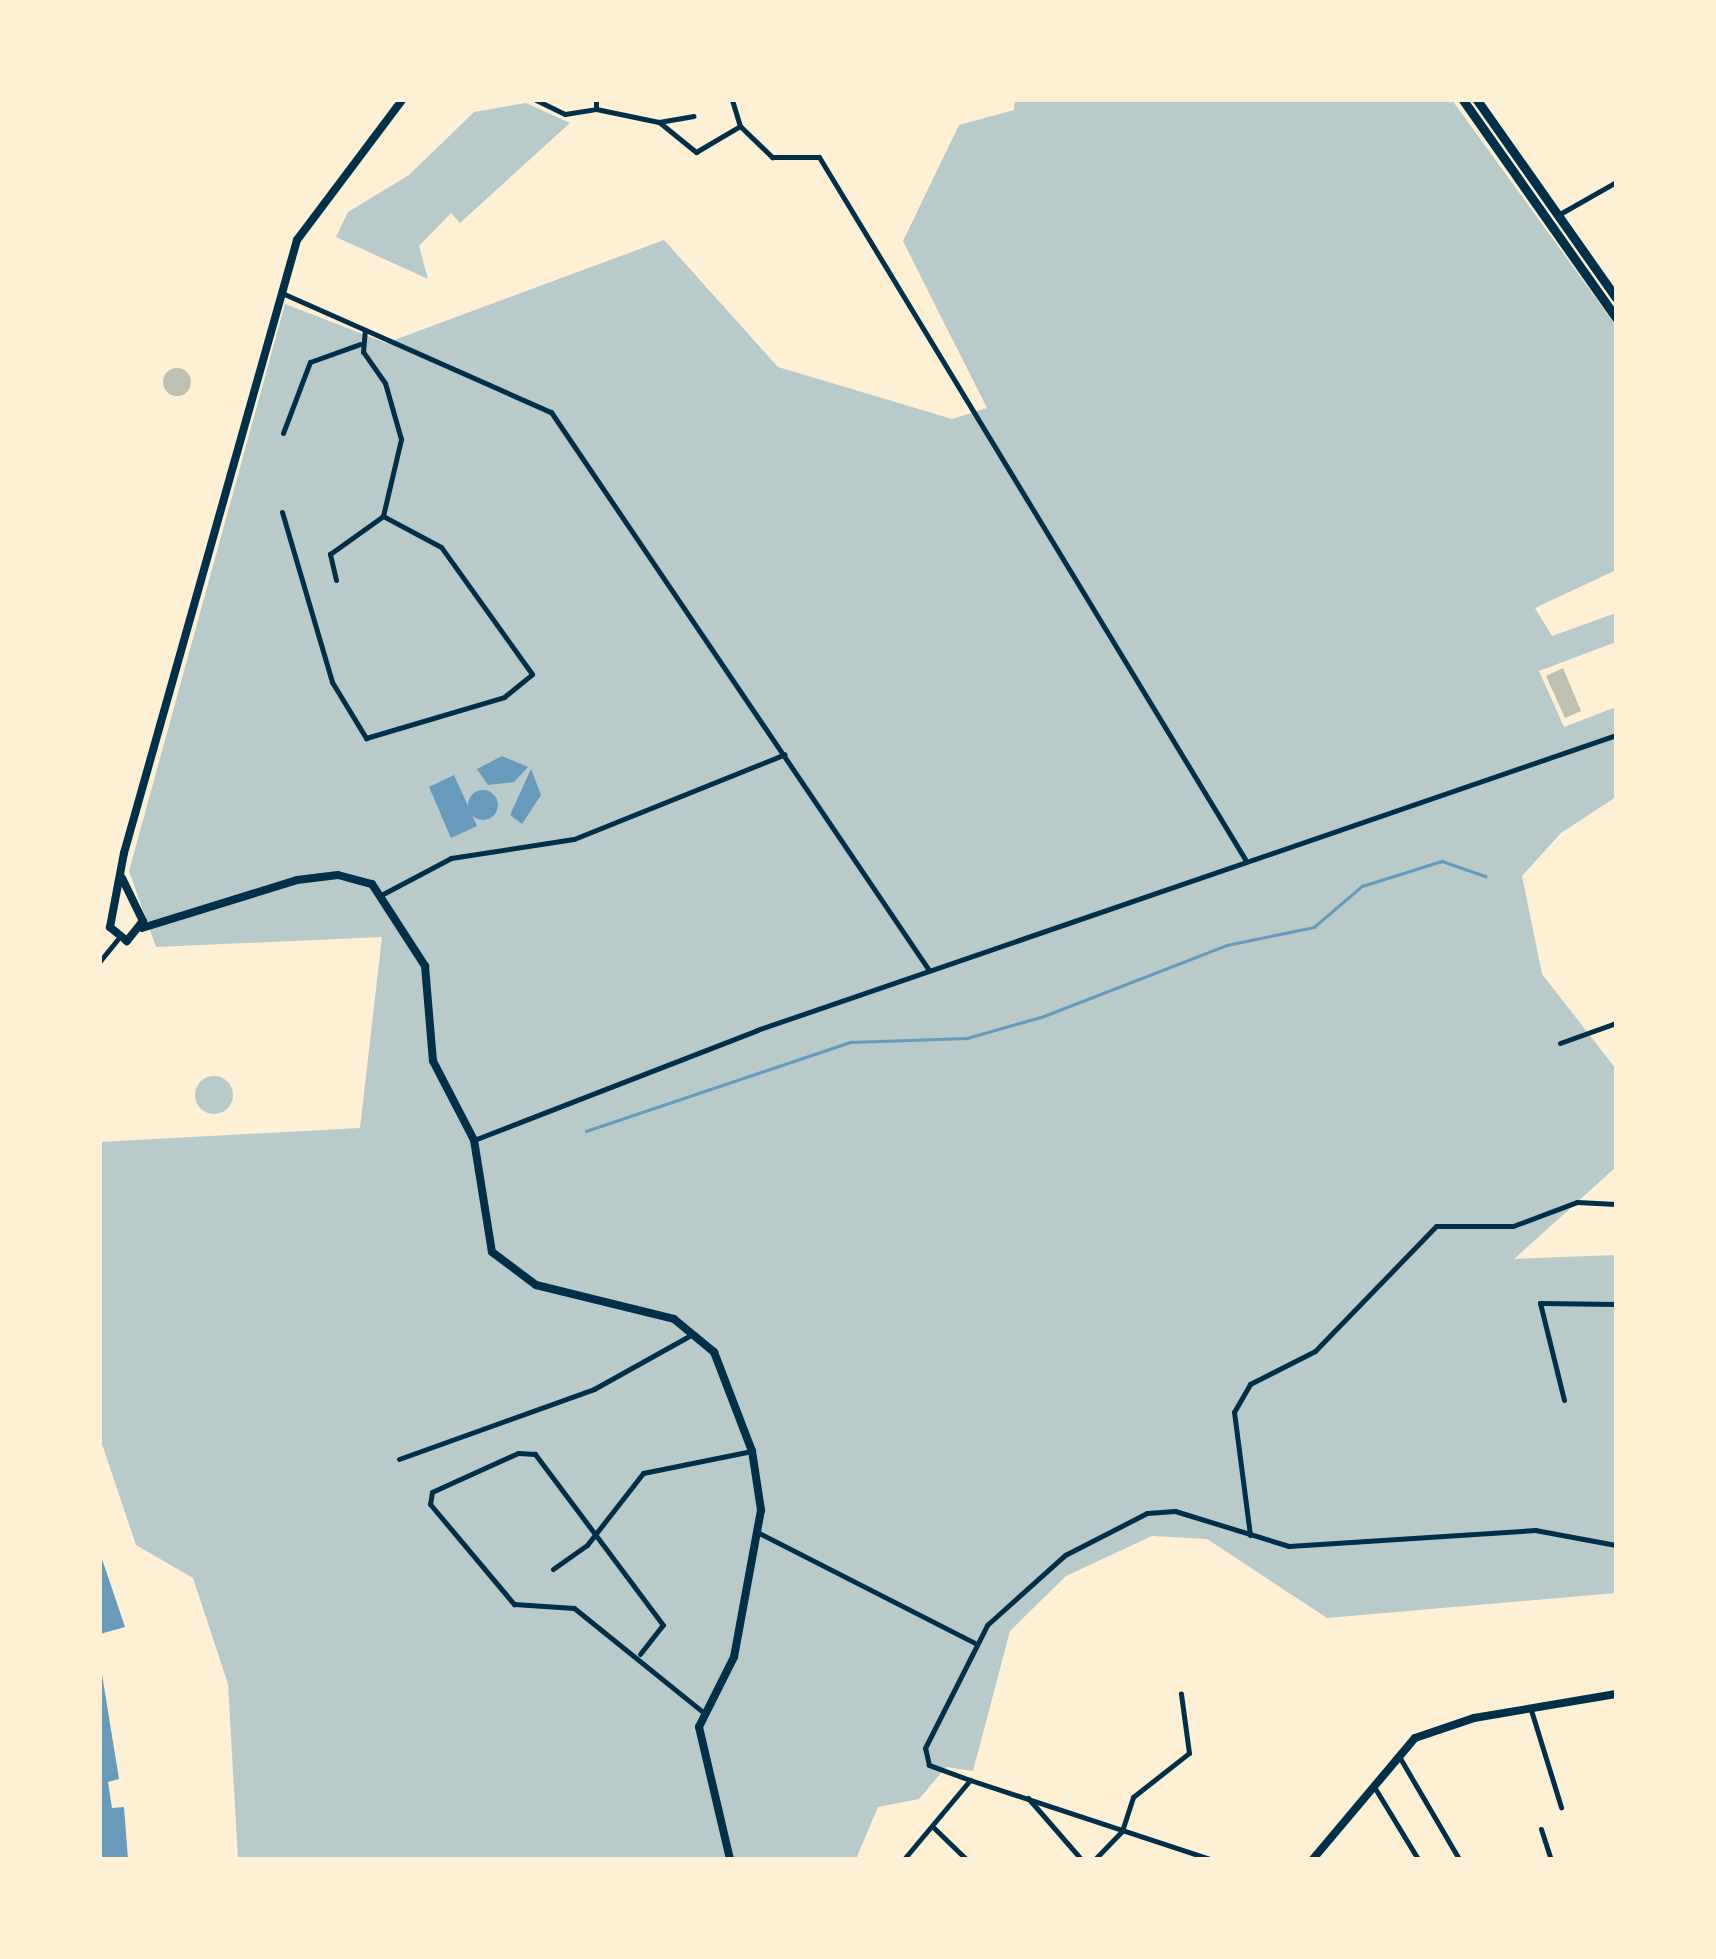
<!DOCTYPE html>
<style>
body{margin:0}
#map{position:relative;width:1716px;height:1959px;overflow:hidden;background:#fdf0d5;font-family:Montserrat,sans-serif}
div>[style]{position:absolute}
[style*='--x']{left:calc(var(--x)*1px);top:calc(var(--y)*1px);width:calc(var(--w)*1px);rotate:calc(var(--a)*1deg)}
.green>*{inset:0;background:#b9caca}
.round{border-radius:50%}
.water>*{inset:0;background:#669bbc}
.stream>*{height:2.5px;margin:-1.25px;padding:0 1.25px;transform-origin:1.25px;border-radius:1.25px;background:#669bbc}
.building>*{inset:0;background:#bec0b2}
.minor>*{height:5px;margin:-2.5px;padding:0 2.5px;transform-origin:2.5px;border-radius:2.5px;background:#003049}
.tertiary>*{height:8px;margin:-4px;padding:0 4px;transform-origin:4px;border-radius:4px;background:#003049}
.secondary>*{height:8px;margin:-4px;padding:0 4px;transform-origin:4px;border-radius:4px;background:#003049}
.primary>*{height:9px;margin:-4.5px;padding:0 4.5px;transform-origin:4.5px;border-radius:4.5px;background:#003049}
span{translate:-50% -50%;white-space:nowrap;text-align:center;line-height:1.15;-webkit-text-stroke:10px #fdf0d5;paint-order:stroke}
.frame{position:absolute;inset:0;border:102px solid #fdf0d5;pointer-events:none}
</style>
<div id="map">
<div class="green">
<i style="clip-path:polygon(1015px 100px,1452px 100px,1616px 326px,1616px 570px,1535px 608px,1552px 636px,1616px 613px,1616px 642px,1539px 671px,1564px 727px,1616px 707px,1616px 797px,1561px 833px,1522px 876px,1542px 974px,1616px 1069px,1616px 1167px,1514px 1259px,1616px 1255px,1616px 1593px,1327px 1618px,1207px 1539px,1152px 1536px,1066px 1576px,1010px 1631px,973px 1771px,946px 1767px,919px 1799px,878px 1807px,856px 1859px,238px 1859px,228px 1684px,193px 1578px,136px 1545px,100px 1438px,100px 1142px,360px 1128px,382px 937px,156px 947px,129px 871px,285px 304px,386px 343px,664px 240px,778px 367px,952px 419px,987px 408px,903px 241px,959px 125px,1014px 110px)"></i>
<i style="clip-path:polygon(526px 103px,570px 123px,460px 223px,451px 213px,419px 246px,428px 279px,336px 237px,348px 212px,409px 175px,474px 112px)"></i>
<i class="round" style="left:195px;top:1076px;width:38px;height:38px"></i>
</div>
<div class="water">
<i style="clip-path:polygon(502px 756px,528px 767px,514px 782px,488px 785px,477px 769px)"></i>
<i style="clip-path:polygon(531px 769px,541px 795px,522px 824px,510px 815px)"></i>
<i style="clip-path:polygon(454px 775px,477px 826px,451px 838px,429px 787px)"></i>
<i class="round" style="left:468px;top:790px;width:30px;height:30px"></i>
<i style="clip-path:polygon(100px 1553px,125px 1627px,100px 1634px)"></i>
<i style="clip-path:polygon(100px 1662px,119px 1779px,108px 1782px,112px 1808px,124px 1807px,128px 1859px,100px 1859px)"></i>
</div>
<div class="stream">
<i style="--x:586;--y:1131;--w:280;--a:-18.6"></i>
<i style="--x:851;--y:1042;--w:116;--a:-2"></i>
<i style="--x:967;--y:1038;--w:80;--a:-15.9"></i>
<i style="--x:1044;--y:1016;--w:196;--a:-21.2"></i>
<i style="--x:1227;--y:945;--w:89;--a:-11.7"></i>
<i style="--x:1314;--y:927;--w:63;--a:-40.5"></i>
<i style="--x:1362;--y:886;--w:84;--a:-17.4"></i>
<i style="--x:1442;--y:861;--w:46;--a:19.2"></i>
</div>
<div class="building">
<i class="round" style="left:163px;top:368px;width:28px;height:28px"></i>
<i style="clip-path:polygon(1563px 668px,1581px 711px,1565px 718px,1546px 676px)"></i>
</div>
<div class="minor">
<i style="--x:536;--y:100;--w:32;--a:26"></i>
<i style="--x:565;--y:114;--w:31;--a:-9"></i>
<i style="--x:596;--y:109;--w:9;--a:-90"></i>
<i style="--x:732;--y:100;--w:27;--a:73"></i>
<i style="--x:596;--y:109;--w:64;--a:11.7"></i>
<i style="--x:659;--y:122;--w:35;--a:-10"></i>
<i style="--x:659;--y:122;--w:48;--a:39"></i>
<i style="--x:696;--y:152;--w:51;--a:-30.6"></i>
<i style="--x:740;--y:126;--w:45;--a:44.1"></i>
<i style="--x:772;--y:157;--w:47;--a:0"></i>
<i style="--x:819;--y:157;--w:821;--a:58.75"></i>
<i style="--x:1558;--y:215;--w:67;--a:-29.6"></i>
<i style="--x:282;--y:293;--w:294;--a:23.9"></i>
<i style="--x:551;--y:412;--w:674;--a:55.89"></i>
<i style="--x:283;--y:433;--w:76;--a:-69.2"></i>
<i style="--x:310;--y:362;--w:53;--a:-19.8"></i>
<i style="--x:282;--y:512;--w:177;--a:73.6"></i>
<i style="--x:332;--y:682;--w:66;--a:58.7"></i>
<i style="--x:366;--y:738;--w:144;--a:-16.5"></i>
<i style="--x:504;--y:697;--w:36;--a:-39"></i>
<i style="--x:532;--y:674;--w:156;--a:-125.6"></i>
<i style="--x:441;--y:547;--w:66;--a:-151.9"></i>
<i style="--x:336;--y:580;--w:27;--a:-103"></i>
<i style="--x:330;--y:554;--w:65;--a:-35.6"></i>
<i style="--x:383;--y:516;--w:79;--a:-76.8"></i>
<i style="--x:401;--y:439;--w:58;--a:-105.9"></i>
<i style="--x:385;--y:383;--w:38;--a:-125"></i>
<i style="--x:363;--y:352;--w:21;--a:-85"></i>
<i style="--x:383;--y:894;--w:77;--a:-27.9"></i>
<i style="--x:451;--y:858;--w:124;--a:-8.8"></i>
<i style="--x:574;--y:839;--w:227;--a:-21.9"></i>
<i style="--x:100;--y:961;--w:28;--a:-51"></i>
<i style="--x:1560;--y:1043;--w:59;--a:-19.7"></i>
<i style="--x:474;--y:1140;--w:304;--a:-21.2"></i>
<i style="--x:757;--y:1030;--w:908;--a:-18.95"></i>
<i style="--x:1564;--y:1400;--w:100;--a:-103.9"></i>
<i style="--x:1540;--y:1303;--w:76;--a:0.8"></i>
<i style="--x:399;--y:1459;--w:207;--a:-19.7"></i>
<i style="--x:594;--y:1389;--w:113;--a:-29.1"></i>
<i style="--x:757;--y:1532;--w:247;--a:27"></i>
<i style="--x:1250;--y:1535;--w:124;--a:-97.4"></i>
<i style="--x:1234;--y:1412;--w:32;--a:-60"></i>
<i style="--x:1250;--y:1384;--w:73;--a:-26.9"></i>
<i style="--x:1315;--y:1351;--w:174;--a:-45.9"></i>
<i style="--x:1436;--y:1226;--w:77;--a:0"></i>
<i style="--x:1513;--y:1226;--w:68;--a:-20.6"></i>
<i style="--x:1577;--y:1202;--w:39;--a:3"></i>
<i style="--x:553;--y:1569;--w:42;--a:-35.2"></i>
<i style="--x:587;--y:1545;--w:91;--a:-52.1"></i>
<i style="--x:643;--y:1473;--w:111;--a:-11.4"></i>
<i style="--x:640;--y:1654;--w:37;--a:-52"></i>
<i style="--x:663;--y:1625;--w:214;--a:-126.8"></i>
<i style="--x:535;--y:1454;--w:17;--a:-177"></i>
<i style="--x:518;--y:1453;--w:94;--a:155.6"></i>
<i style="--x:432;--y:1492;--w:12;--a:99"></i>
<i style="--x:430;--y:1504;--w:131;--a:50"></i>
<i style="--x:514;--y:1604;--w:60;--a:3.8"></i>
<i style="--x:574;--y:1608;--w:167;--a:38.9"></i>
<i style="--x:1531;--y:1710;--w:102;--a:72.8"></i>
<i style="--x:1400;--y:1758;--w:117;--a:59.7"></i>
<i style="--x:970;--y:1780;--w:44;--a:-159.9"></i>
<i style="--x:929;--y:1765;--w:17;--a:-103"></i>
<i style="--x:925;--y:1748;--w:138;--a:-63.2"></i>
<i style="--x:987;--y:1625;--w:105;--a:-41.9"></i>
<i style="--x:1065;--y:1555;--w:92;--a:-27.1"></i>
<i style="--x:1147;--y:1513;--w:28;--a:-4"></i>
<i style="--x:1175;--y:1511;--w:119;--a:17.1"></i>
<i style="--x:1289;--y:1546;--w:247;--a:-3.7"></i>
<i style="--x:1535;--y:1530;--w:82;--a:10.5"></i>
<i style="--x:1373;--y:1785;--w:87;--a:58.7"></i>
<i style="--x:1028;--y:1798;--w:81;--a:49"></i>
<i style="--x:932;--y:1826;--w:47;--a:44.1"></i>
<i style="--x:1541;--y:1829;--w:32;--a:72"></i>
<i style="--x:904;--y:1859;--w:103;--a:-50.1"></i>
<i style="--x:970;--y:1780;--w:253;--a:18.2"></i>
<i style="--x:1095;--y:1859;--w:39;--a:-46"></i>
<i style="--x:1122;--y:1831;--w:36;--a:-72"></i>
<i style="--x:1133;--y:1797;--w:71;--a:-38.2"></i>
<i style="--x:1189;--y:1753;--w:60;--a:-97.7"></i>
</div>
<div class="tertiary">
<i style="--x:142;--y:928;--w:162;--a:-17.2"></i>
<i style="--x:297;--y:880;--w:41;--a:-7"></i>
<i style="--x:338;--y:875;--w:35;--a:15"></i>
<i style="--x:372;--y:884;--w:98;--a:57.1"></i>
<i style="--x:425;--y:966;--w:95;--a:85.2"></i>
<i style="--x:433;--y:1061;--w:89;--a:62.6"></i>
<i style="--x:474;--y:1140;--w:113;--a:80.9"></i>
<i style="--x:492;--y:1252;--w:55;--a:36.9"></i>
<i style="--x:536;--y:1285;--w:142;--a:13.8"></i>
<i style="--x:674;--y:1319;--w:52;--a:39.5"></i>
<i style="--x:714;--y:1352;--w:106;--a:69"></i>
<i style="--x:752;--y:1451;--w:60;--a:81.3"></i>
<i style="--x:761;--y:1510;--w:149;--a:100.4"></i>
<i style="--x:734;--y:1657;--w:78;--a:116.6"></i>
<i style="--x:699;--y:1727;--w:136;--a:76.8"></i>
<i style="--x:1313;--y:1859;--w:158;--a:-49.9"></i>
<i style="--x:1415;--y:1738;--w:62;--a:-18.7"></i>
<i style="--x:1474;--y:1718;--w:144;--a:-9.6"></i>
</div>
<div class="secondary">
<i style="--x:122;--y:878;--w:48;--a:64"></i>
<i style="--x:143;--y:921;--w:26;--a:129"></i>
<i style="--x:127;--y:941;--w:22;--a:-141"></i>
<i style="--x:110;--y:927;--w:75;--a:-79.3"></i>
<i style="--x:124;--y:853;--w:637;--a:-74.24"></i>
<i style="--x:297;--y:240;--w:175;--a:-53.1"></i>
</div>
<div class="primary">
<i style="--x:1463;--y:100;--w:266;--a:54.9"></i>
<i style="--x:1477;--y:100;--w:242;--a:54.9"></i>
</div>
<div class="frame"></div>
</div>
